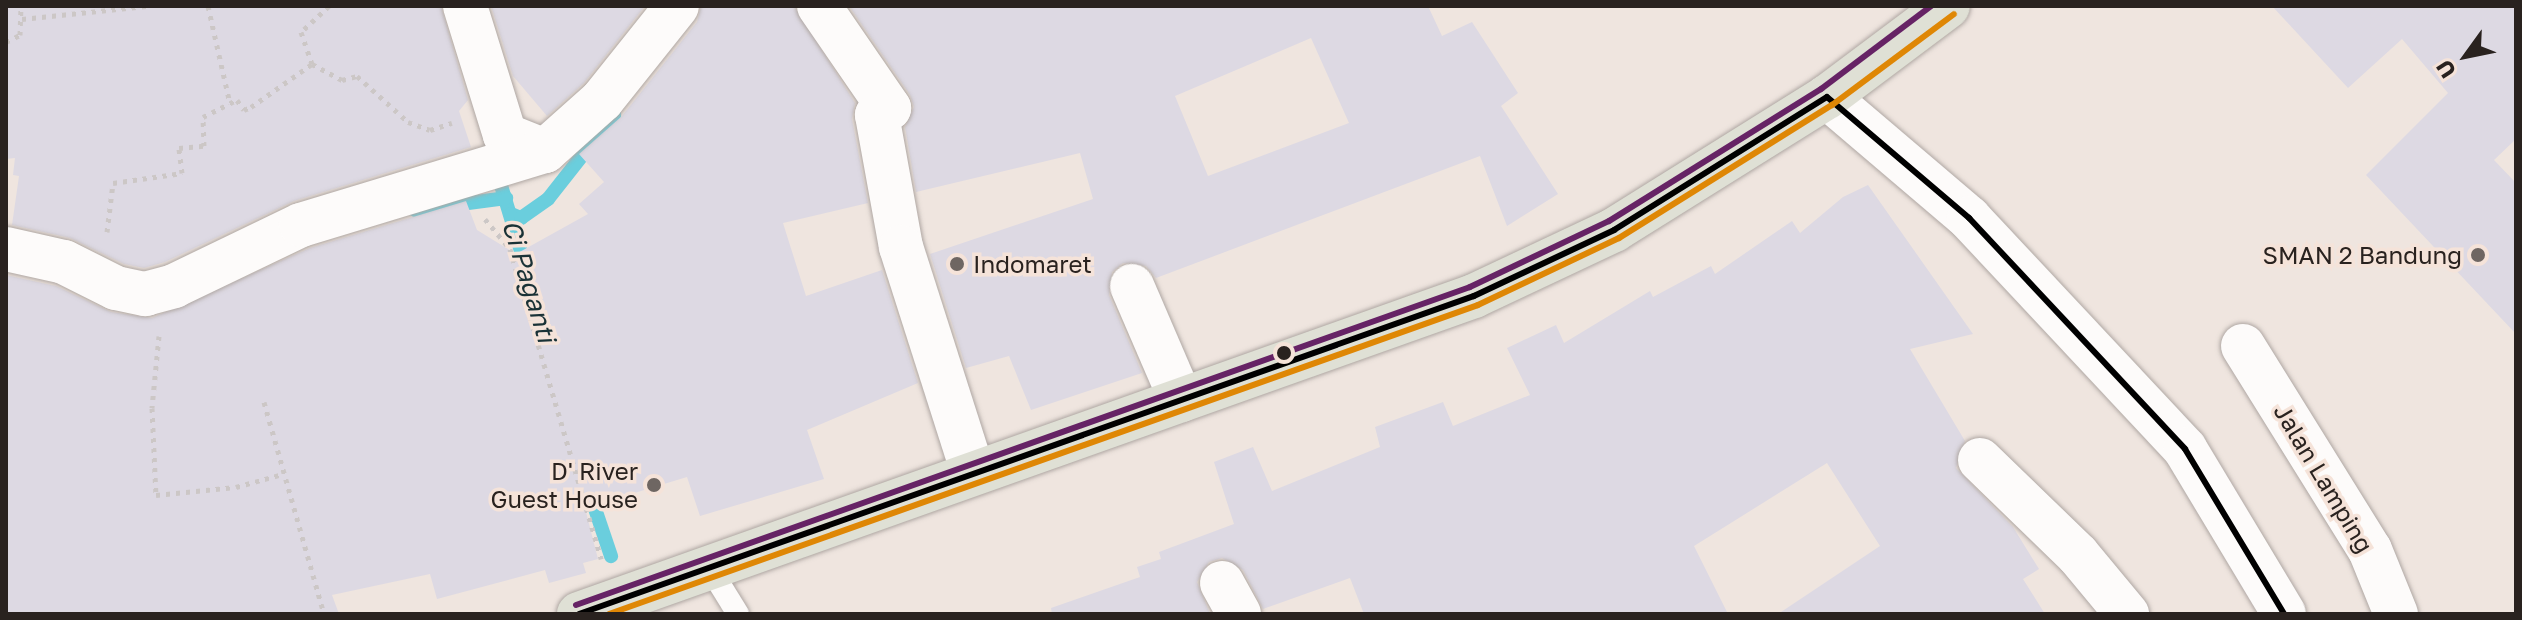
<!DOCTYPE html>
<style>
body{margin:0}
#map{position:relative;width:2522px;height:620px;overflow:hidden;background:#efe5df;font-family:"Golos Text",sans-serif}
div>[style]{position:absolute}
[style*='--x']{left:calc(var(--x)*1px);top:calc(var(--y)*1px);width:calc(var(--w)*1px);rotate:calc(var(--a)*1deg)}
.stream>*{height:14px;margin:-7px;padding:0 7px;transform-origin:7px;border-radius:7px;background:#6acedd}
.building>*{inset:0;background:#ddd9e3}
.path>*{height:5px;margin-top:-2.5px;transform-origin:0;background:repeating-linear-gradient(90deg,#ccc7c6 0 4px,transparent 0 10px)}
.roads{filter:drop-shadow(0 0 2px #afa7a3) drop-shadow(0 0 2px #afa7a3)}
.lane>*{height:22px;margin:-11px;padding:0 11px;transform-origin:11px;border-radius:11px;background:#fdfbfa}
.street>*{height:44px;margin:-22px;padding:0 22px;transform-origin:22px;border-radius:22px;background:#fdfbfa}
.secondary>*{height:44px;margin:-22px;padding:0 22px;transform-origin:22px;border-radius:22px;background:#fdfbfa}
.primary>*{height:44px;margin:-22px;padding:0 22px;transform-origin:22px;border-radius:22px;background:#dfe0d5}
.bus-1>*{height:6px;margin:-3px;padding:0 3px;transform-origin:3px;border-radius:3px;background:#000}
.bus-2>*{height:6px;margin:-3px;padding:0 3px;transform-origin:3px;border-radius:3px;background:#df8705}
.bus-3>*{height:6px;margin:-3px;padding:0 3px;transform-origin:3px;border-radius:3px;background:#662365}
.dots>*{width:22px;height:22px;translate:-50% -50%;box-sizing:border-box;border:4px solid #f5e3d9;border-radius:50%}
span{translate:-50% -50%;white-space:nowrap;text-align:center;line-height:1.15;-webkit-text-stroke:7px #f5e3d9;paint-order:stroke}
.poi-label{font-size:24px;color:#29221f}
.right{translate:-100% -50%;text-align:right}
.left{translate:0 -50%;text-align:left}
.street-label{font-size:24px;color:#29221f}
.water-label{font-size:26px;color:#1a3236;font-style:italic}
.frame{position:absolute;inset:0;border:8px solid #29221f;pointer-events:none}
.north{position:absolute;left:2426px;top:16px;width:80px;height:80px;-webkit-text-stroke:6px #f5e3d9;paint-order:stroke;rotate:237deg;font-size:22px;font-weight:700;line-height:32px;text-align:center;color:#29221f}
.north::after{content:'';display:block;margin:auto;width:28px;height:36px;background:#29221f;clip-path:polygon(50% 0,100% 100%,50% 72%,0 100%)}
</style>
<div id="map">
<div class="stream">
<i style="--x:496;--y:169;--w:103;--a:73.1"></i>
<i style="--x:415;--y:210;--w:92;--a:-7.5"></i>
<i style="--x:511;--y:214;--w:11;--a:22"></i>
<i style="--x:521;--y:218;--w:33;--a:-35"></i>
<i style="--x:548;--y:199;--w:107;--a:-51.8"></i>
<i style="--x:588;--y:488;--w:72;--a:71.3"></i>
</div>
<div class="building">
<i style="clip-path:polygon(6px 6px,441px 6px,468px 100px,459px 111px,471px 147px,294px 201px,165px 262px,144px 268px,124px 264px,70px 238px,12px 225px,19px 176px,13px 175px,15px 158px,6px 159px)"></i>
<i style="clip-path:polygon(491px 6px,645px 6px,584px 83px,547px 116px,513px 76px)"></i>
<i style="clip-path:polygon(701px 6px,794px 6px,855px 103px,852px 119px,868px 203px,783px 223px,806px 296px,882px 270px,918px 383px,807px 430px,824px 479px,700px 516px,687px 477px,585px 508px,598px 559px,583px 563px,586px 573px,549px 583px,545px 570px,437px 599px,430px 574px,332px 595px,339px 614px,6px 614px,6px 275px,56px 286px,111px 312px,152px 318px,310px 248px,466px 201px,477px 230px,516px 254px,588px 214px,579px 204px,604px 182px,579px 154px,622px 116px,697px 22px)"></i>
<i style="clip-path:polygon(evenodd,849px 6px,1428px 6px,1442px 36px,1472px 22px,1518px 93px,1501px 106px,1558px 194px,1507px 226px,1480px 156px,1156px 278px,1146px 266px,1123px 263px,1112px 272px,1109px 295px,1142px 373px,1031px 410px,1009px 356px,966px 368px,930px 254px,1093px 199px,1080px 153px,916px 192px,905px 127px,914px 107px,910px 95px,849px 6px,1311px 38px,1349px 123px,1208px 176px,1175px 96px,1311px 38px)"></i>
<i style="clip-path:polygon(2272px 6px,2516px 6px,2516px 139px,2494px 160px,2516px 183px,2516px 334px,2366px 175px,2448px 93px,2402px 39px,2348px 88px)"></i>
<i style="clip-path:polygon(1868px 185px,1973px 334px,1910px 349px,1965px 441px,1956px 468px,2013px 527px,2039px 569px,2023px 579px,2045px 614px,1778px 614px,1880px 546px,1827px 463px,1694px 546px,1728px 614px,1364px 614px,1350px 578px,1263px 609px,1243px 570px,1222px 558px,1209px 562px,1197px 582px,1210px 614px,1052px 614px,1051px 608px,1140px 577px,1137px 567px,1161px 559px,1159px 552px,1234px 524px,1214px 462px,1253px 447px,1272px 491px,1380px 447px,1375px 427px,1443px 402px,1453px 426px,1530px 395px,1507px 348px,1556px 325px,1564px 343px,1650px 291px,1653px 297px,1711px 266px,1715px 274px,1792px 221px,1800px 233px,1843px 197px)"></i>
</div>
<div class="path">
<i style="--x:208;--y:6;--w:100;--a:77.3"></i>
<i style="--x:329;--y:6;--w:38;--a:137"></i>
<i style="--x:301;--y:32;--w:34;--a:71"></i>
<i style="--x:312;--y:64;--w:34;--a:28"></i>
<i style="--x:342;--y:80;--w:16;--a:-15"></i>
<i style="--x:357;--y:76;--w:69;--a:42"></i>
<i style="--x:408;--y:122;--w:23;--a:20"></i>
<i style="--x:430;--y:130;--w:23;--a:-18"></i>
<i style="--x:22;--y:19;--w:125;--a:-6"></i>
<i style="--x:6;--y:42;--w:16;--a:-27"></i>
<i style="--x:20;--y:35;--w:29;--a:-88"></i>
<i style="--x:485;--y:219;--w:39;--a:50"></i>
<i style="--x:510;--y:249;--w:323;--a:73.6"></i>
<i style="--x:107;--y:232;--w:49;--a:-83"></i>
<i style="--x:113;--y:183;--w:70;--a:-8.2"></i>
<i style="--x:182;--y:173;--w:25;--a:-97"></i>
<i style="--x:179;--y:148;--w:25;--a:-5"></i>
<i style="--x:204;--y:146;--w:29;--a:-92"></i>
<i style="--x:203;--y:117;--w:38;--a:-27"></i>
<i style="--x:237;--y:100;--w:12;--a:55"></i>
<i style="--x:244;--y:110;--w:8;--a:-23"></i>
<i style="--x:251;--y:107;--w:75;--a:-35.2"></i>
<i style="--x:159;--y:336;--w:72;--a:95.6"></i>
<i style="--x:152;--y:408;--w:87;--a:87.4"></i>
<i style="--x:156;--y:495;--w:80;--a:-5.7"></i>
<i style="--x:236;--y:487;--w:49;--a:-15.5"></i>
<i style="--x:264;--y:402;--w:220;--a:74.2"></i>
</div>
<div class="roads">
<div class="lane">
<i style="--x:709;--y:567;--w:55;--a:58.3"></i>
</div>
<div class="street">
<i style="--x:465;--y:6;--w:135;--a:72.8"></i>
<i style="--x:505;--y:135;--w:43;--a:21.8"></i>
<i style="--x:819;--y:6;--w:124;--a:55.5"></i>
<i style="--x:889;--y:108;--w:14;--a:150"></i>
<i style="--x:877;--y:115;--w:134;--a:79.7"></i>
<i style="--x:901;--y:247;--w:237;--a:72.3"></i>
<i style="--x:6;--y:249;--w:59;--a:12.6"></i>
<i style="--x:64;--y:262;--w:58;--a:26.6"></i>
<i style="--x:116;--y:288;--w:30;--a:12"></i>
<i style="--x:145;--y:294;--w:30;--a:-15"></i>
<i style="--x:174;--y:286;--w:141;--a:-25.7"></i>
<i style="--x:301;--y:225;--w:255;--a:-16.9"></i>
<i style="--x:545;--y:151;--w:76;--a:-41.8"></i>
<i style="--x:602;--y:100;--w:120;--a:-51.4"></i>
<i style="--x:1132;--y:286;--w:124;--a:66.7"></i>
<i style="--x:2243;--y:346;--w:240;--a:58.1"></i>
<i style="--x:2370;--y:550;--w:69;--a:67.9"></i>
<i style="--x:1980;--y:460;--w:136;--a:44.1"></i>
<i style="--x:2078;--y:555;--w:77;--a:50.3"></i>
<i style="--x:1222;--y:583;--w:35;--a:61"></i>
</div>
<div class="secondary">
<i style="--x:1827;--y:97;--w:187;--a:40.4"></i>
<i style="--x:1969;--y:218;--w:316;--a:46.9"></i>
<i style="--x:2185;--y:449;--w:192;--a:59"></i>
</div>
<div class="primary">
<i style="--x:579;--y:614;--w:950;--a:-19.56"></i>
<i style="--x:1474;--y:296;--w:155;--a:-25.2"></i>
<i style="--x:1614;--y:230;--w:251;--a:-32"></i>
<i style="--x:1827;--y:97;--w:151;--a:-36.9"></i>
</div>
</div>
<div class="bus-1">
<i style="--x:579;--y:614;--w:950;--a:-19.56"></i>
<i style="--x:1474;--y:296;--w:155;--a:-25.2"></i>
<i style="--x:1614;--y:230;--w:251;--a:-32"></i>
<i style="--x:1827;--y:97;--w:187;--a:40.4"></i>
<i style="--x:1969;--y:218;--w:316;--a:46.9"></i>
<i style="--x:2185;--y:449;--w:192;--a:59"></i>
</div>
<div class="bus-2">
<i style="--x:609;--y:614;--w:922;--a:-19.57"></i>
<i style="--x:1478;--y:305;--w:156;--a:-25.4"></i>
<i style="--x:1619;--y:238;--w:251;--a:-32"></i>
<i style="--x:1832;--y:105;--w:152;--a:-36.7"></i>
</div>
<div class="bus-3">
<i style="--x:576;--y:605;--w:949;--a:-19.58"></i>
<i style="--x:1470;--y:287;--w:154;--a:-25.4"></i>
<i style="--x:1609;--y:221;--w:250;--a:-31.9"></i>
<i style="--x:1821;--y:89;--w:138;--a:-37"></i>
</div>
<div class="dots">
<i style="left:2478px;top:255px;background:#6e6662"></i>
<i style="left:957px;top:264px;background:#6e6662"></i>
<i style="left:1284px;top:353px;background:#29221f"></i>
<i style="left:654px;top:485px;background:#6e6662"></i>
</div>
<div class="poi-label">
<span class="right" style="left:2462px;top:255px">SMAN 2 Bandung</span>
<span class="left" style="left:973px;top:264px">Indomaret</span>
<span class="right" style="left:638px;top:485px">D' River<br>Guest House</span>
</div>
<div class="street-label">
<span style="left:2324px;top:478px;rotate:59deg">Jalan Lamping</span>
</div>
<div class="water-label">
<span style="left:529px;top:281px;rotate:73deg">Ci Paganti</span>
</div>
<div class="frame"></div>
<div class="north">U</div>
</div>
